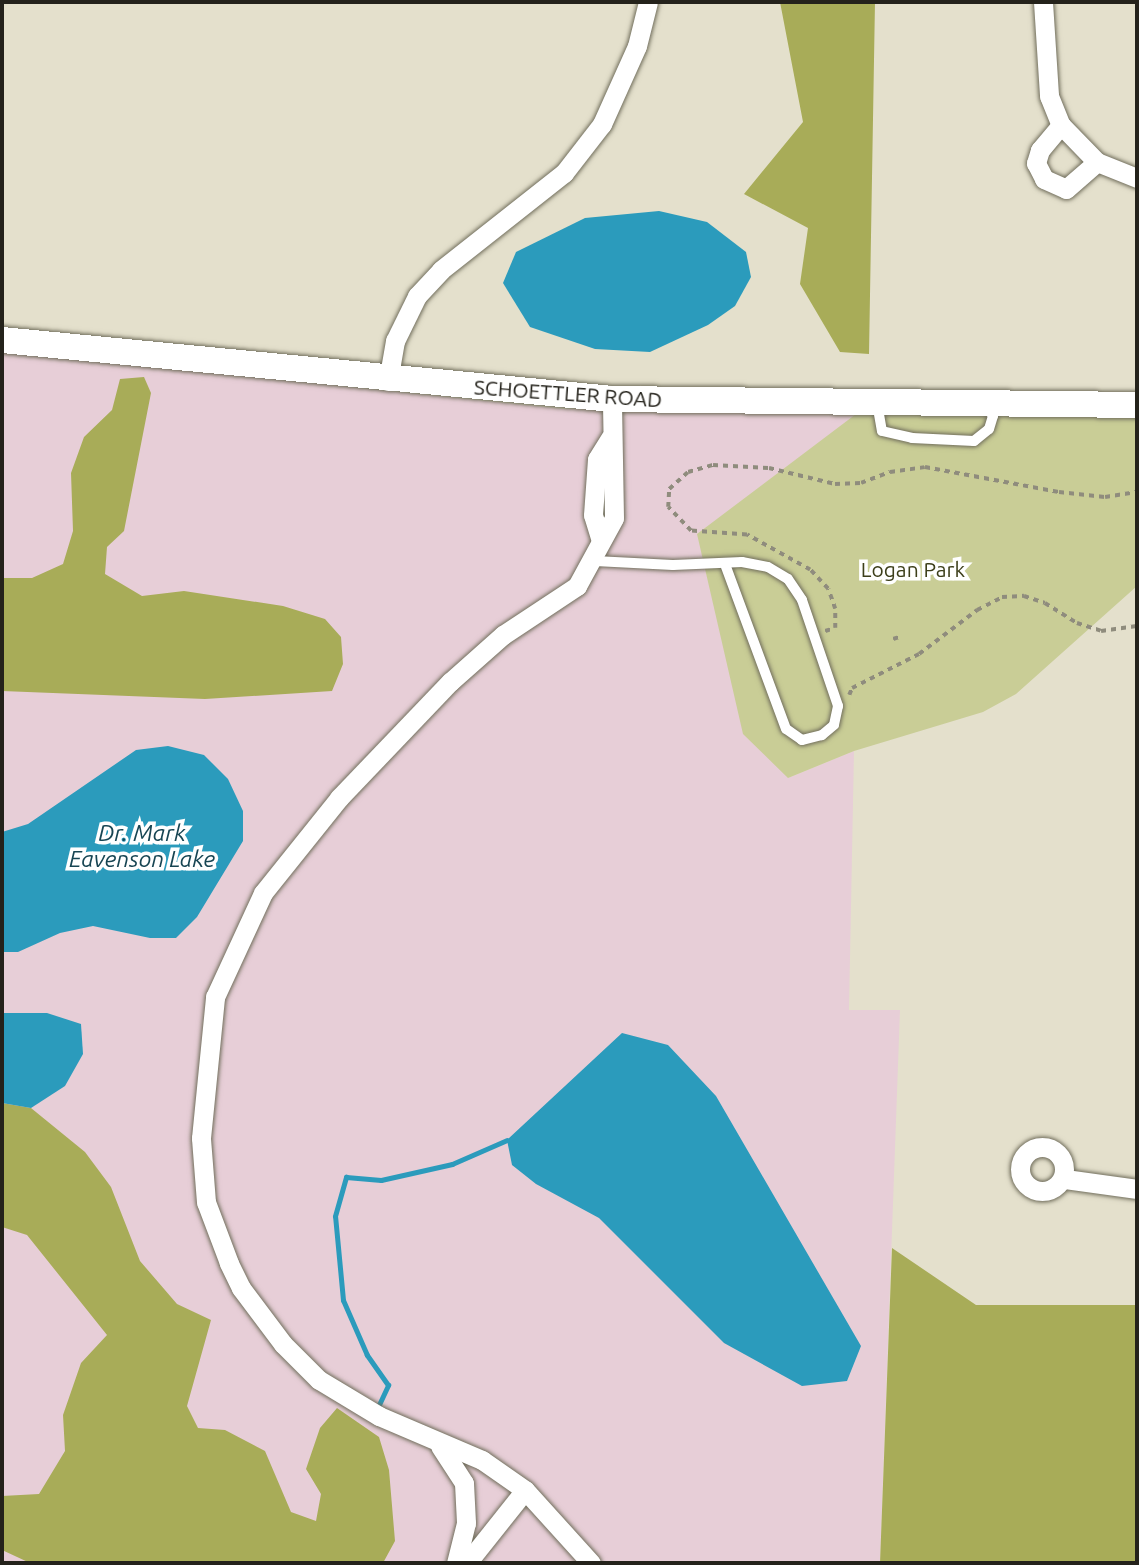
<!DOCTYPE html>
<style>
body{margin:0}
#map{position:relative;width:1139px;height:1565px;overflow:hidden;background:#e4e0cc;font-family:Ubuntu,sans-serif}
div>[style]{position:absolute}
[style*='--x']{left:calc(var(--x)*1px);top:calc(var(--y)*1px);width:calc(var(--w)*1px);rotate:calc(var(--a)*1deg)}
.education>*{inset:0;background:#e7ced7}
.green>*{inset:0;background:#c9cd96}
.forest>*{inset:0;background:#a8ac58}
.water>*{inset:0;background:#2b9bbc}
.stream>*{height:5px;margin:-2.5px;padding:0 2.5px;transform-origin:2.5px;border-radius:2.5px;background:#2b9bbc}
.path>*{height:3.5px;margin-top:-1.75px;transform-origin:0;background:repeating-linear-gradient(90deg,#8f8c7d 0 5px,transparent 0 10px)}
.roads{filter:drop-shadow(0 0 2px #716e5c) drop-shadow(0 0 2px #716e5c)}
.lane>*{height:10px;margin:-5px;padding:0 5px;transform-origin:5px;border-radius:5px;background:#fff}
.street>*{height:19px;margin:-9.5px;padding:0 9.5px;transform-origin:9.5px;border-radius:9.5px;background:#fff}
.street>.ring{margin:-9.5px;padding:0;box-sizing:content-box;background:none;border:19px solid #fff;border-radius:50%}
.secondary>*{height:26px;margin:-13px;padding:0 13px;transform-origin:13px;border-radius:13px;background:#fff}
span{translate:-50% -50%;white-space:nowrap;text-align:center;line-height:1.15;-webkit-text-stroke:7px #fff;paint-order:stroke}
.street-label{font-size:21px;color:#24221b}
.park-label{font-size:21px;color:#3d3f1b}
.water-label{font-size:23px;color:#174553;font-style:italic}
.frame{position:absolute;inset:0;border:4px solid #24221b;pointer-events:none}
</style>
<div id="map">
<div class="education">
<i style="clip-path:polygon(2px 351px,563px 409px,860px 411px,788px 778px,854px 751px,849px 1010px,900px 1010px,880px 1563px,2px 1563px)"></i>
</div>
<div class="green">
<i style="clip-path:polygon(860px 411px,1137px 414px,1137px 586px,1016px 694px,983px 712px,854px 751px,788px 778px,743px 734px,697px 534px)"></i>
</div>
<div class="forest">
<i style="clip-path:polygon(780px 2px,875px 2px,869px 354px,840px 352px,800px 284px,808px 228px,744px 194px,803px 122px)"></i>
<i style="clip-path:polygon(144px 377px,151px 393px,124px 531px,107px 547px,105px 574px,142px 596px,184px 591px,283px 606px,325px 619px,341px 637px,343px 664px,332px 691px,205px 699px,2px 691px,2px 578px,32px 578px,63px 564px,73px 531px,71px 473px,84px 437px,112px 410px,120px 379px)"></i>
<i style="clip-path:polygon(2px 1103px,31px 1108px,85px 1152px,111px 1187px,140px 1261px,177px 1304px,211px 1320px,187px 1406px,198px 1428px,225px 1430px,265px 1451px,291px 1512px,316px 1521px,321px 1494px,306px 1469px,320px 1428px,337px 1408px,379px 1437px,389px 1470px,395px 1541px,383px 1563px,30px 1563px,2px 1550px,2px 1496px,39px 1494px,65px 1451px,63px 1415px,81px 1363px,107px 1335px,27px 1235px,2px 1227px)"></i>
<i style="clip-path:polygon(892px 1248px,976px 1305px,1137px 1305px,1137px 1563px,880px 1563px)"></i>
</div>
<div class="water">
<i style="clip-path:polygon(659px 211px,707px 222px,746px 252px,751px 277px,735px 306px,708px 325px,650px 352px,595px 349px,530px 327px,503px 283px,516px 252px,585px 218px)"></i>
<i style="clip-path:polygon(168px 746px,204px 755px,228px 779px,243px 811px,243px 841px,197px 917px,176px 938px,150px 938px,93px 926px,60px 933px,18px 952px,2px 952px,2px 832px,28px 824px,136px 750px)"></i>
<i style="clip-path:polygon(2px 1013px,47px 1013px,81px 1024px,83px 1054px,65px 1086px,31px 1108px,2px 1103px)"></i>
<i style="clip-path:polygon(622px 1033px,668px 1045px,716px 1096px,861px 1346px,847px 1381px,802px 1386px,724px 1343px,599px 1218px,536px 1184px,512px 1165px,507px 1140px)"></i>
</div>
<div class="stream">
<i style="--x:376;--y:1411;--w:29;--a:-65"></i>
<i style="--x:388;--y:1385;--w:37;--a:-125"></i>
<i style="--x:367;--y:1355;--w:60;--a:-113.6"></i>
<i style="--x:343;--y:1300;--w:84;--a:-95.4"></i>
<i style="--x:335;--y:1216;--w:41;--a:-74.2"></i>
<i style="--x:346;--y:1177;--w:35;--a:5"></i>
<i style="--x:381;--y:1180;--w:73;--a:-12.7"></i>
<i style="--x:452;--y:1164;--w:60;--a:-23.6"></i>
</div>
<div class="path">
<i style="--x:825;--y:631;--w:10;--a:-17"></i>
<i style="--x:835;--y:628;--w:19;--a:-90"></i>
<i style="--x:835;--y:609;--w:21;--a:-109"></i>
<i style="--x:828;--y:589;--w:26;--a:-133"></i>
<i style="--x:810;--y:570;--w:72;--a:-150.9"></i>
<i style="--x:747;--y:535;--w:56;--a:-175.9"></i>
<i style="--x:691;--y:531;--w:33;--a:-134"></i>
<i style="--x:668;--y:507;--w:18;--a:-87"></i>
<i style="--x:669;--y:489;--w:25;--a:-42"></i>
<i style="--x:688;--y:472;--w:26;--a:-16"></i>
<i style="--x:713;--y:465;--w:56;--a:3.1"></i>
<i style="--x:769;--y:468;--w:68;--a:13.6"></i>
<i style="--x:835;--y:484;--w:26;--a:-2"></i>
<i style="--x:861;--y:483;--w:31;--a:-21"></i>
<i style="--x:890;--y:472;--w:35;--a:-8"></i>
<i style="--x:925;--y:467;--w:136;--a:10.6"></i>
<i style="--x:1059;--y:492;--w:46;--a:6.2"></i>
<i style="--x:1105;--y:497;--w:32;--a:-9"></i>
<i style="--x:893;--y:639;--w:6;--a:-18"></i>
<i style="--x:849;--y:695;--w:8;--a:-67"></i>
<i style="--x:852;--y:688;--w:75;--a:-26.9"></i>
<i style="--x:919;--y:654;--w:73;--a:-37.2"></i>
<i style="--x:977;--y:610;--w:28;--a:-27"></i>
<i style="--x:1002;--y:597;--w:22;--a:-3"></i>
<i style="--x:1024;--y:596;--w:22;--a:18"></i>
<i style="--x:1045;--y:603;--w:38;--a:32"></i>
<i style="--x:1077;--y:623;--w:25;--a:18"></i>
<i style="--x:1101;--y:631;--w:36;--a:-8"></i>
</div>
<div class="roads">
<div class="lane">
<i style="--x:877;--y:403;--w:28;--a:80"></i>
<i style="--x:882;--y:431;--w:31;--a:13"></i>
<i style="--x:912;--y:438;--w:62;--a:2.8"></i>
<i style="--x:974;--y:441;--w:19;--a:-39"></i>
<i style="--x:989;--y:429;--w:14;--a:-73"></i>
<i style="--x:993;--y:416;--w:9;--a:-122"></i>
<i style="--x:595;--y:561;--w:78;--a:2.9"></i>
<i style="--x:673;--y:565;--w:69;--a:-2.5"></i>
<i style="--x:742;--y:562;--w:26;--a:11"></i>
<i style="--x:768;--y:567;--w:23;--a:31"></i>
<i style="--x:788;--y:579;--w:25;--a:56"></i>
<i style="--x:802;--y:600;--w:112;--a:71.2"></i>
<i style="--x:838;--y:706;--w:19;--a:102"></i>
<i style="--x:834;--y:725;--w:16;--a:140"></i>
<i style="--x:822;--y:735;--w:21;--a:166"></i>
<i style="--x:802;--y:740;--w:19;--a:-145"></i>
<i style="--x:786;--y:729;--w:176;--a:-110.3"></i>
</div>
<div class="street">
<i style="--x:1043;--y:2;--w:94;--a:86.3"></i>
<i style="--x:1049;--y:96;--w:31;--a:68"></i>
<i style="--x:1061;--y:125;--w:52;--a:45.8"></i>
<i style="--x:1097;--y:162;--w:43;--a:21.8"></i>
<i style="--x:1061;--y:125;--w:33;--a:130"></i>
<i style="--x:1040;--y:150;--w:14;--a:107"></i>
<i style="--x:1036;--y:163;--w:18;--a:63"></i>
<i style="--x:1044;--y:179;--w:24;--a:24"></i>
<i style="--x:1066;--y:189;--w:41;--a:-41.1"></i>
<i style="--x:388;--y:381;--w:41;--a:-80.1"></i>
<i style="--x:395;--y:341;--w:50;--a:-63.9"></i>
<i style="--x:417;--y:296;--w:35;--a:-47"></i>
<i style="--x:441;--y:270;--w:157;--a:-38.3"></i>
<i style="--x:564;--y:173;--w:62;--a:-52.2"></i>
<i style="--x:602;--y:124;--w:85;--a:-65.8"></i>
<i style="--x:637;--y:46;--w:45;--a:-76"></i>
<i style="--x:601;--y:541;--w:27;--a:-107"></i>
<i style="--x:593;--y:515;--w:56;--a:-85.9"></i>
<i style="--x:597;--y:459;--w:25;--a:-58"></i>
<i class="ring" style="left:1020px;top:1147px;width:25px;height:25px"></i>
<i style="--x:1065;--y:1179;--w:73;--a:7.9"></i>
<i style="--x:440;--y:1446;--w:44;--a:57"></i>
<i style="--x:464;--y:1483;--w:40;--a:87.1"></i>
<i style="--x:466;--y:1523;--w:41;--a:104"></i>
<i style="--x:467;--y:1563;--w:93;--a:-51.5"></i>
<i style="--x:591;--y:1563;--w:98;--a:-132.1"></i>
<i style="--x:525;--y:1490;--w:52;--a:-145.1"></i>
<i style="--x:482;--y:1460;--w:112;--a:-156.9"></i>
<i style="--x:379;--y:1416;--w:70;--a:-149"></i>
<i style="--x:319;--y:1380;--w:51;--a:-135"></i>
<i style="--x:283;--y:1344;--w:70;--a:-126.9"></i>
<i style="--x:241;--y:1288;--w:28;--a:-116"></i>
<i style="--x:229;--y:1263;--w:65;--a:-110.7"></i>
<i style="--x:206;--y:1202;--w:64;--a:-94.5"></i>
<i style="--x:201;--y:1138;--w:142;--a:-84.3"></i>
<i style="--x:215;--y:997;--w:115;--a:-65.2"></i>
<i style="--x:263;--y:893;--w:122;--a:-51.3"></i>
<i style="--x:339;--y:798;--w:161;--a:-46.3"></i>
<i style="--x:450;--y:682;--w:71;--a:-41.6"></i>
<i style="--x:503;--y:635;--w:89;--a:-33.5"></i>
<i style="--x:577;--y:586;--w:77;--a:-61.4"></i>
<i style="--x:614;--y:518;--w:119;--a:-91"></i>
</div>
<div class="secondary">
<i style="--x:2;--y:340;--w:613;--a:5.52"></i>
<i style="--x:612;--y:399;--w:525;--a:0.65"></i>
</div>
</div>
<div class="street-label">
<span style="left:568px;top:393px;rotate:4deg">SCHOETTLER ROAD</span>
</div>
<div class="park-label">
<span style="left:913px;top:569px">Logan Park</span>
</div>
<div class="water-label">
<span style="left:142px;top:846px">Dr. Mark<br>Eavenson Lake</span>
</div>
<div class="frame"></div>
</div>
